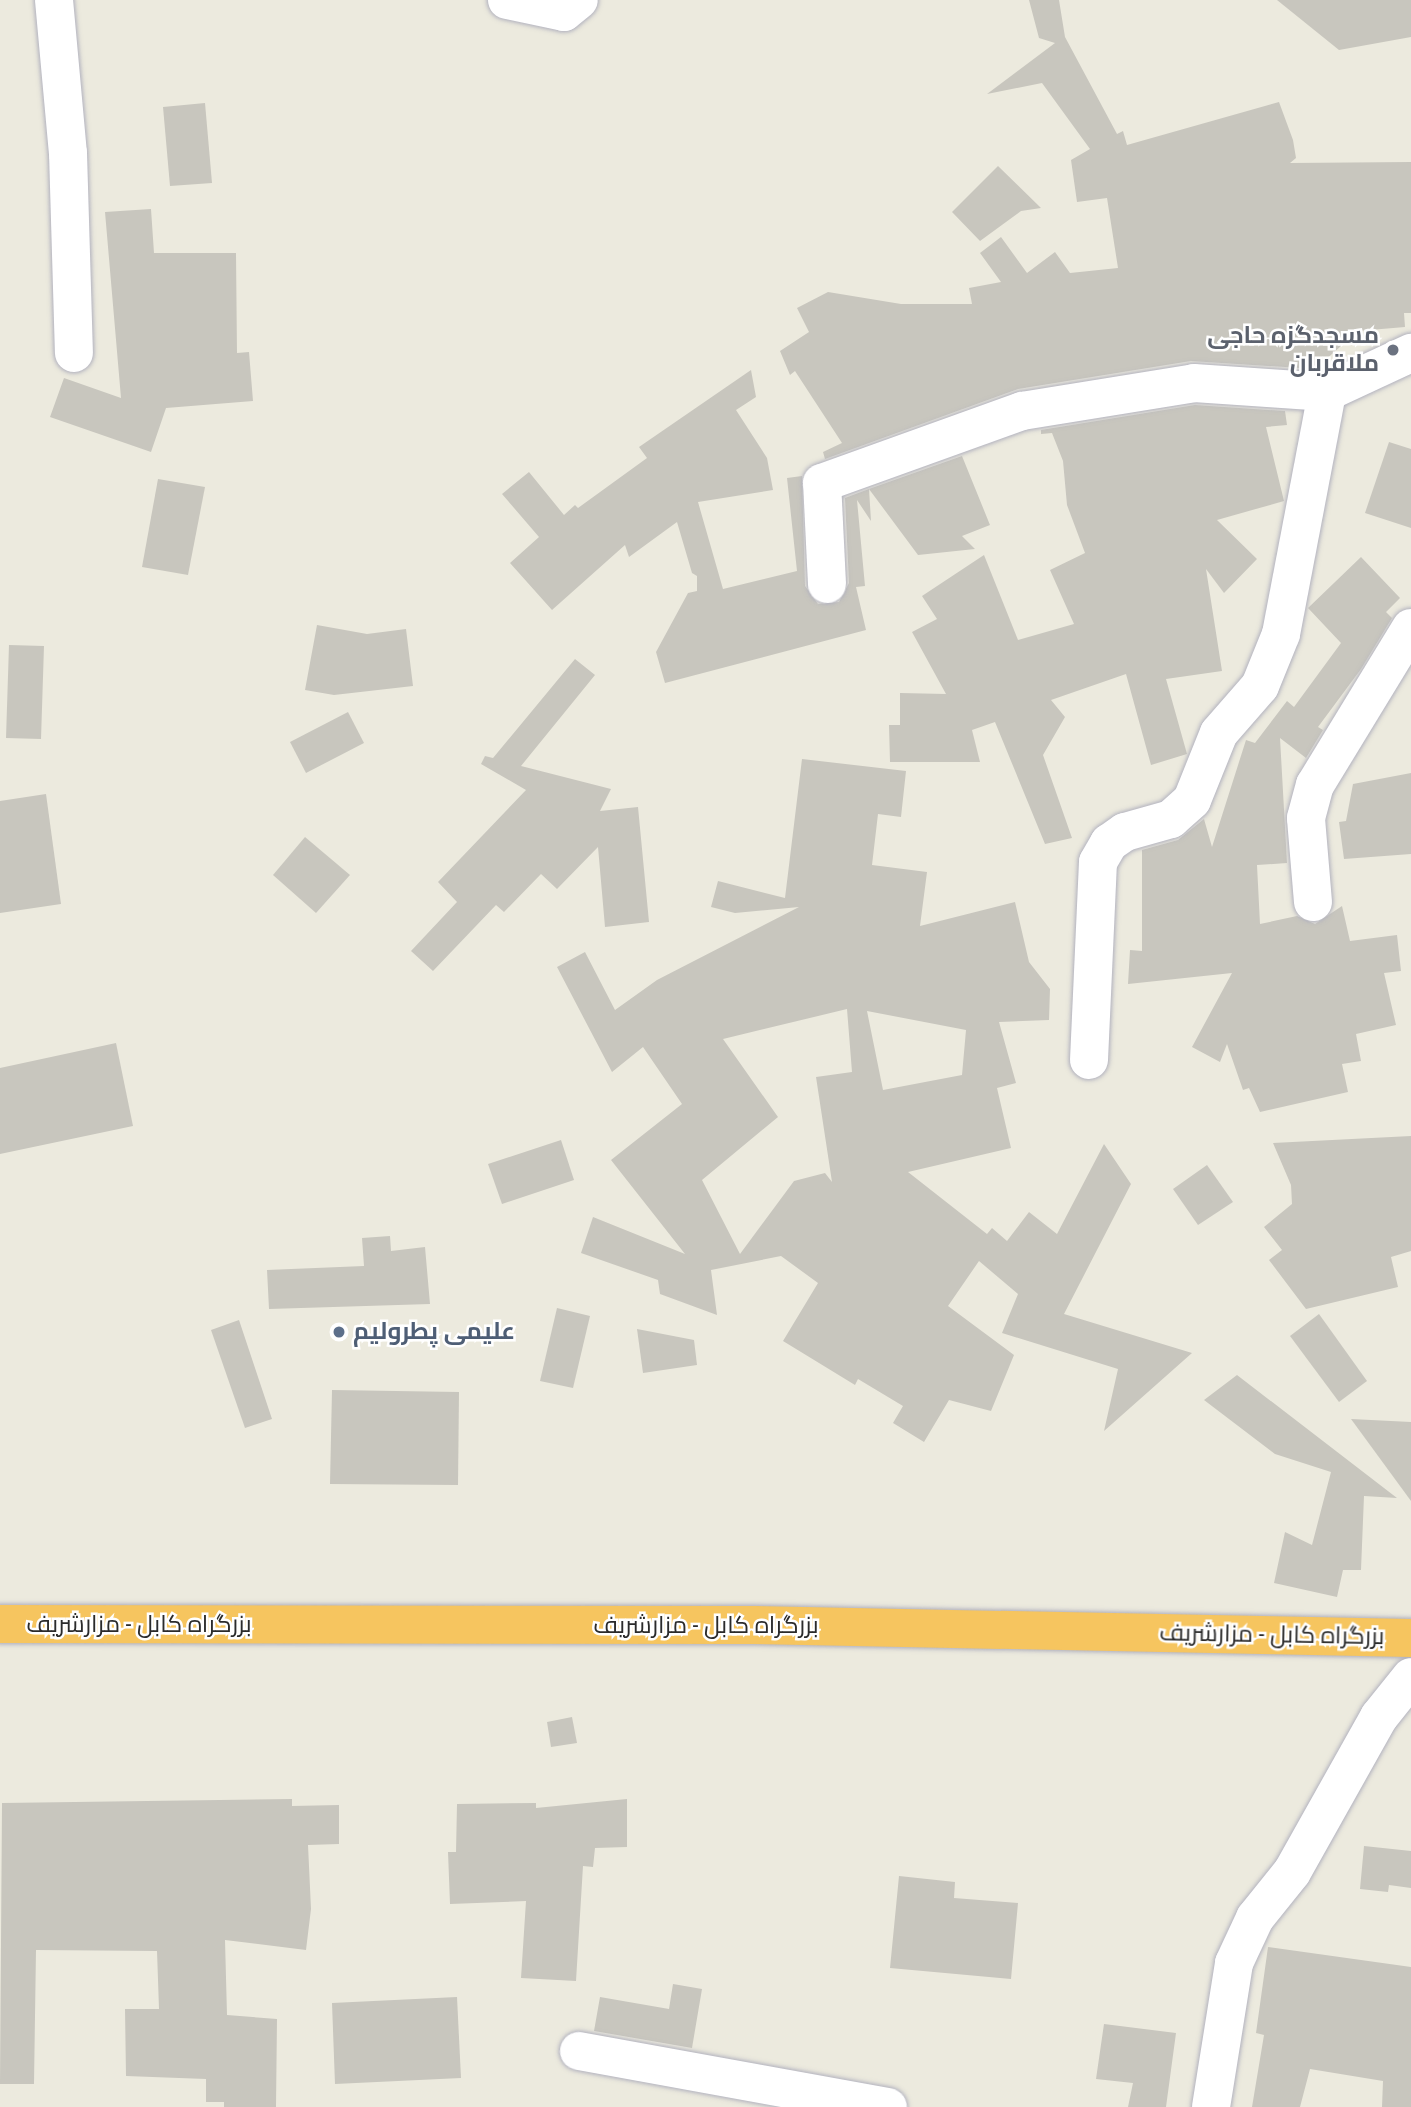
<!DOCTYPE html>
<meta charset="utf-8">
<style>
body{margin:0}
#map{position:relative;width:1411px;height:2107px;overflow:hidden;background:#eceade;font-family:"Roboto Condensed",Cairo,sans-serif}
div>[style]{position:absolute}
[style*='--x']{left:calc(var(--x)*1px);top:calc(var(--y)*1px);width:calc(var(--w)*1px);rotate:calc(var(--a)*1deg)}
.building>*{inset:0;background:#c8c6be}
.roads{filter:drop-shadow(0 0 2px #b2b2be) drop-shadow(0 0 2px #b2b2be)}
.street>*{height:38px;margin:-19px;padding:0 19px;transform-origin:19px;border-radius:19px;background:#fff}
.highway>*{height:38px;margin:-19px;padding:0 19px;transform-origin:19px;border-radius:19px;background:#f6c55f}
.dots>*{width:19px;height:19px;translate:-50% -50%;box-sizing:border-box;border:4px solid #fff;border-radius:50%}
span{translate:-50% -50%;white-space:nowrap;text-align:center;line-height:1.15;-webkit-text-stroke:5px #fff;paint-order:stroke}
.worship-label{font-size:24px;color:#5b616d;font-weight:700}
.right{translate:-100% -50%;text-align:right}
.service-label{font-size:24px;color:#4e5e75;font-weight:700}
.left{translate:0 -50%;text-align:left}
.street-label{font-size:24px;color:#2b2b2b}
</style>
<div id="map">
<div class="building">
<i style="clip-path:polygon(1029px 0,1059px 0,1065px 37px,1117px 134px,1123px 131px,1127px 145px,1279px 102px,1293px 140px,1296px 158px,1290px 163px,1411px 162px,1411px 313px,1404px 313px,1405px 327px,1358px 331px,1315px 369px,1191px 361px,1018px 389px,825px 459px,823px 452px,842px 443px,795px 371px,790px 375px,780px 351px,809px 332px,797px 308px,828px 292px,901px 304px,972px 304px,969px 288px,1001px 282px,980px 253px,1001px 237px,1027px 273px,1055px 252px,1070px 273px,1118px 268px,1107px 198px,1077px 202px,1071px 160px,1090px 149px,1042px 83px,987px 94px,1055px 43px,1039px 38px)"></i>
<i style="clip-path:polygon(1277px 0,1411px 0,1411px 37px,1339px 50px)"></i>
<i style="clip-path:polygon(205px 103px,212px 183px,170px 186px,163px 107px)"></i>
<i style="clip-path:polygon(998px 166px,1041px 208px,1021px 211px,980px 241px,952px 212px)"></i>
<i style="clip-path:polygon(151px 209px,154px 253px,236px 253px,237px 353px,249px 352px,253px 401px,166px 408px,151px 452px,50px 417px,64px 378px,121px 398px,105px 212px)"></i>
<i style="clip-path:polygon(751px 370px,756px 397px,736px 410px,767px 458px,773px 490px,698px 502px,723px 589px,797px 571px,787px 478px,802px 476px,805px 586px,818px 604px,839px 602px,849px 583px,845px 498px,869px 489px,871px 521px,857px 500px,865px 586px,856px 587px,866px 630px,665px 683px,656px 652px,688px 593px,697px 591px,697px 576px,692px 573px,677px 522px,629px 557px,625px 545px,552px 610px,510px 563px,539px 537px,502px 494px,529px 472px,564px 515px,575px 505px,578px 508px,647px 458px,639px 447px)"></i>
<i style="clip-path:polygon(1195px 405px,1285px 411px,1287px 425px,1266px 427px,1284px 501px,1217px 520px,1257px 559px,1224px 593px,1206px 569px,1222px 671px,1166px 679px,1187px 754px,1151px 765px,1126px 674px,1051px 700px,1065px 717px,1043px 755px,1072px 838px,1045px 844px,995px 722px,972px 730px,980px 762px,890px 762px,889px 725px,900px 725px,900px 693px,946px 694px,912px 632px,937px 619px,922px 596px,984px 555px,1018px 640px,1074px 624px,1050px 570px,1085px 553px,1067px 505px,1063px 461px,1052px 433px,1041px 434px,1041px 430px)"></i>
<i style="clip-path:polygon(1389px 442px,1411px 449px,1411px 528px,1365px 513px)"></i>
<i style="clip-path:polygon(962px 456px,990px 525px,962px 536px,975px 549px,918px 555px,869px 489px)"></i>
<i style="clip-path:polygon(158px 479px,205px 487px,188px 575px,142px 567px)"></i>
<i style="clip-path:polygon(1361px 557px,1400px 598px,1386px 612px,1392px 618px,1361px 669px,1318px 727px,1323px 730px,1306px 758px,1280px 738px,1287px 863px,1257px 865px,1260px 924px,1297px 916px,1315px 924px,1342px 906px,1350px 941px,1397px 935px,1401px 971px,1384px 973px,1396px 1025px,1356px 1034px,1361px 1061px,1342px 1064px,1348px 1092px,1260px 1112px,1249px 1088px,1243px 1090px,1227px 1044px,1220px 1062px,1192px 1047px,1232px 973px,1128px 984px,1130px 950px,1142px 951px,1142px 850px,1178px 840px,1204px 819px,1212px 847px,1246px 740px,1255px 743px,1287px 701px,1294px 707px,1341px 643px,1308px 608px)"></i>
<i style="clip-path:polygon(317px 625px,367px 634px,406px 629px,413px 686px,334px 695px,305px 690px)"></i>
<i style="clip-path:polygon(9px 645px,44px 646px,41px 739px,6px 738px)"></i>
<i style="clip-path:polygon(575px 659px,595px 675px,521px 766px,611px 789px,600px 811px,638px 807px,649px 922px,605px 927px,598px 847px,557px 889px,541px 874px,504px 912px,496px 905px,433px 971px,411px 951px,457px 902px,438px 882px,526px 790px,481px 764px,485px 756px,493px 758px)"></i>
<i style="clip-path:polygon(348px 712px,364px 743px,306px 773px,290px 742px)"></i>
<i style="clip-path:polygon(evenodd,802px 759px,906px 771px,901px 817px,878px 814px,872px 865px,927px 872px,920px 926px,1015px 902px,1029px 962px,1050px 989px,1049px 1020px,999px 1022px,1016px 1083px,997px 1088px,1011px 1148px,908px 1172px,987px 1234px,992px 1228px,1007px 1241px,1029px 1212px,1057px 1234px,1104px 1144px,1131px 1184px,1064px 1314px,1192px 1353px,1104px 1431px,1118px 1369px,1002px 1333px,1018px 1294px,979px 1261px,948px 1306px,1014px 1355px,991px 1411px,949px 1400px,924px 1442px,893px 1423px,903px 1406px,858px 1379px,855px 1385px,783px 1341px,818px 1283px,781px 1256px,711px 1270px,717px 1315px,660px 1294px,658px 1280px,581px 1253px,593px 1217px,685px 1254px,611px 1160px,682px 1104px,643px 1047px,612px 1072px,557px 967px,585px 952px,615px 1010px,657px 980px,799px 907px,735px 913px,711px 907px,718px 881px,785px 898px,802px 759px,847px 1009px,852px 1072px,816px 1077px,832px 1182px,825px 1173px,794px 1181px,740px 1254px,702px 1180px,778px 1117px,723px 1039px,847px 1009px,802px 759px,867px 1011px,966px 1030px,962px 1075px,883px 1090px,867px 1011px)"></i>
<i style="clip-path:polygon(1411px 773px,1411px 854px,1344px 859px,1339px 822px,1346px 821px,1353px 784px)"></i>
<i style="clip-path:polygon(46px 794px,61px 904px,0 913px,0 801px)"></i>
<i style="clip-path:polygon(305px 837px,350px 875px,316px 913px,273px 875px)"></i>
<i style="clip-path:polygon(116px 1043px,133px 1126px,0 1154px,0 1068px)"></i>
<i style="clip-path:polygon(1411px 1136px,1411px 1251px,1391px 1257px,1398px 1287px,1306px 1309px,1269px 1260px,1282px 1250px,1264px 1227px,1292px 1204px,1291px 1185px,1273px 1143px)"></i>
<i style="clip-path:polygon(561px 1140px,574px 1180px,502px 1204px,488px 1164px)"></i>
<i style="clip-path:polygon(1207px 1165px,1233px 1202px,1198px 1225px,1173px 1189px)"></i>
<i style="clip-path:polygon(390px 1236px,391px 1251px,425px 1247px,430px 1304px,269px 1309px,267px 1270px,364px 1266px,362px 1238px)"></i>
<i style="clip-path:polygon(557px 1308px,590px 1316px,573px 1388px,540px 1381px)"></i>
<i style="clip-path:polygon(1319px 1314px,1367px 1381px,1339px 1402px,1290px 1336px)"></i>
<i style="clip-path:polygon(239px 1320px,272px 1419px,245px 1428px,211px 1330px)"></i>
<i style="clip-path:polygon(637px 1329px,694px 1340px,697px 1365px,643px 1373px)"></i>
<i style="clip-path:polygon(1237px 1375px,1397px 1498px,1364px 1496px,1361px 1570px,1343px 1570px,1337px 1597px,1274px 1583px,1285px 1532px,1312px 1545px,1331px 1472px,1275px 1454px,1204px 1400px)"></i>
<i style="clip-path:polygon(332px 1390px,459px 1392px,458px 1485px,330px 1484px)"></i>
<i style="clip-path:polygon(1351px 1419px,1411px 1422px,1411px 1501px)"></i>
<i style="clip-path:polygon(572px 1717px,577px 1743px,551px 1747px,547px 1722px)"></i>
<i style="clip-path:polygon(292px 1799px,292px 1806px,339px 1805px,339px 1844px,308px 1845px,311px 1909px,306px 1950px,225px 1940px,227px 2015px,277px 2019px,276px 2107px,224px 2107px,224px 2102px,206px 2102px,206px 2079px,126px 2076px,125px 2009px,159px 2009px,157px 1951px,36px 1950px,34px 2084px,0 2084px,2px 1803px)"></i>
<i style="clip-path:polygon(627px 1799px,627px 1847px,595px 1848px,593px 1867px,583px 1866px,576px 1981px,521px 1978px,526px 1901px,450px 1904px,448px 1852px,456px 1852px,457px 1804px,536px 1803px,536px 1808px)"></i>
<i style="clip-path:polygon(1364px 1846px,1411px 1851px,1411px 1888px,1389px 1885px,1388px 1892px,1360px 1889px)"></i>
<i style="clip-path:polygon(899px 1876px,955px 1882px,954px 1898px,1018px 1903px,1011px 1979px,890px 1968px)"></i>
<i style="clip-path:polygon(1268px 1947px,1411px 1967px,1411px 2107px,1382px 2107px,1383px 2081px,1310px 2069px,1300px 2107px,1252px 2107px,1264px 2035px,1256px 2033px)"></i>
<i style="clip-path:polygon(673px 1984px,702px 1989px,692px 2048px,594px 2031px,600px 1997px,669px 2009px)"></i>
<i style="clip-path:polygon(457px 1997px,461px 2078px,335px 2084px,332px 2003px)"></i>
<i style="clip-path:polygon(1104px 2024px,1176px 2033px,1166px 2107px,1128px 2107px,1133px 2083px,1096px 2079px)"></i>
</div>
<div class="roads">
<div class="street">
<i style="--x:54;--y:0;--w:154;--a:84.8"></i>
<i style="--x:68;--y:153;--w:200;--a:88.3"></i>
<i style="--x:507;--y:0;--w:58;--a:11.9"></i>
<i style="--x:564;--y:12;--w:19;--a:-39"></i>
<i style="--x:827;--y:584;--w:101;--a:-92.8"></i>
<i style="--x:822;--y:483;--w:213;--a:-19.8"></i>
<i style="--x:1022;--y:411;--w:174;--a:-9.2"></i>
<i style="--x:1194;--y:383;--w:133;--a:3.9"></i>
<i style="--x:1327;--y:392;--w:93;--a:-24.9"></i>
<i style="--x:1313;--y:902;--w:84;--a:-94.8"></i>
<i style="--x:1306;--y:818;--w:34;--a:-75"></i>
<i style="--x:1315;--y:785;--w:184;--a:-58.6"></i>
<i style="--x:1089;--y:1060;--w:198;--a:-87.4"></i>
<i style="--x:1098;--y:862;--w:22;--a:-60"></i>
<i style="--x:1109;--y:843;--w:19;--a:-35"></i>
<i style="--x:1125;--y:832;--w:48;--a:-15.8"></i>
<i style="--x:1171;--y:819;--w:28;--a:-42"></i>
<i style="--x:1192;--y:800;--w:72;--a:-68.1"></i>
<i style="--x:1219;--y:733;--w:62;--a:-48.9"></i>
<i style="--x:1260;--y:686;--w:56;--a:-68"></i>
<i style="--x:1281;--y:634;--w:246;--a:-79.2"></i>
<i style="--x:579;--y:2051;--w:314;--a:10.3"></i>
<i style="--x:1211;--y:2107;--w:146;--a:-80.9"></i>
<i style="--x:1234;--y:1963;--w:50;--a:-65"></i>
<i style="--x:1255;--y:1918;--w:59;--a:-51.2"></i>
<i style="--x:1292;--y:1872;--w:178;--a:-60.7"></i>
<i style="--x:1379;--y:1717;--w:51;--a:-51.3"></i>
</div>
<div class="highway">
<i style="--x:0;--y:1624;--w:754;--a:0.08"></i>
<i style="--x:754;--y:1625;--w:657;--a:1.13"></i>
</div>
</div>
<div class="dots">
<i style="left:1393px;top:350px;background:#6b7280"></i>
<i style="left:339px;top:1332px;background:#5c6f8a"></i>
</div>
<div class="worship-label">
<span class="right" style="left:1379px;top:350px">مسجدگزه حاجی<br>ملاقربان</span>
</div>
<div class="service-label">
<span class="left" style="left:353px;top:1332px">علیمی پطرولیم</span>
</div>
<div class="street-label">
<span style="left:139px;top:1625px">بزرگراه کابل - مزارشریف</span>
<span style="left:706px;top:1626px">بزرگراه کابل - مزارشریف</span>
<span style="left:1272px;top:1635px;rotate:1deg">بزرگراه کابل - مزارشریف</span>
</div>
</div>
